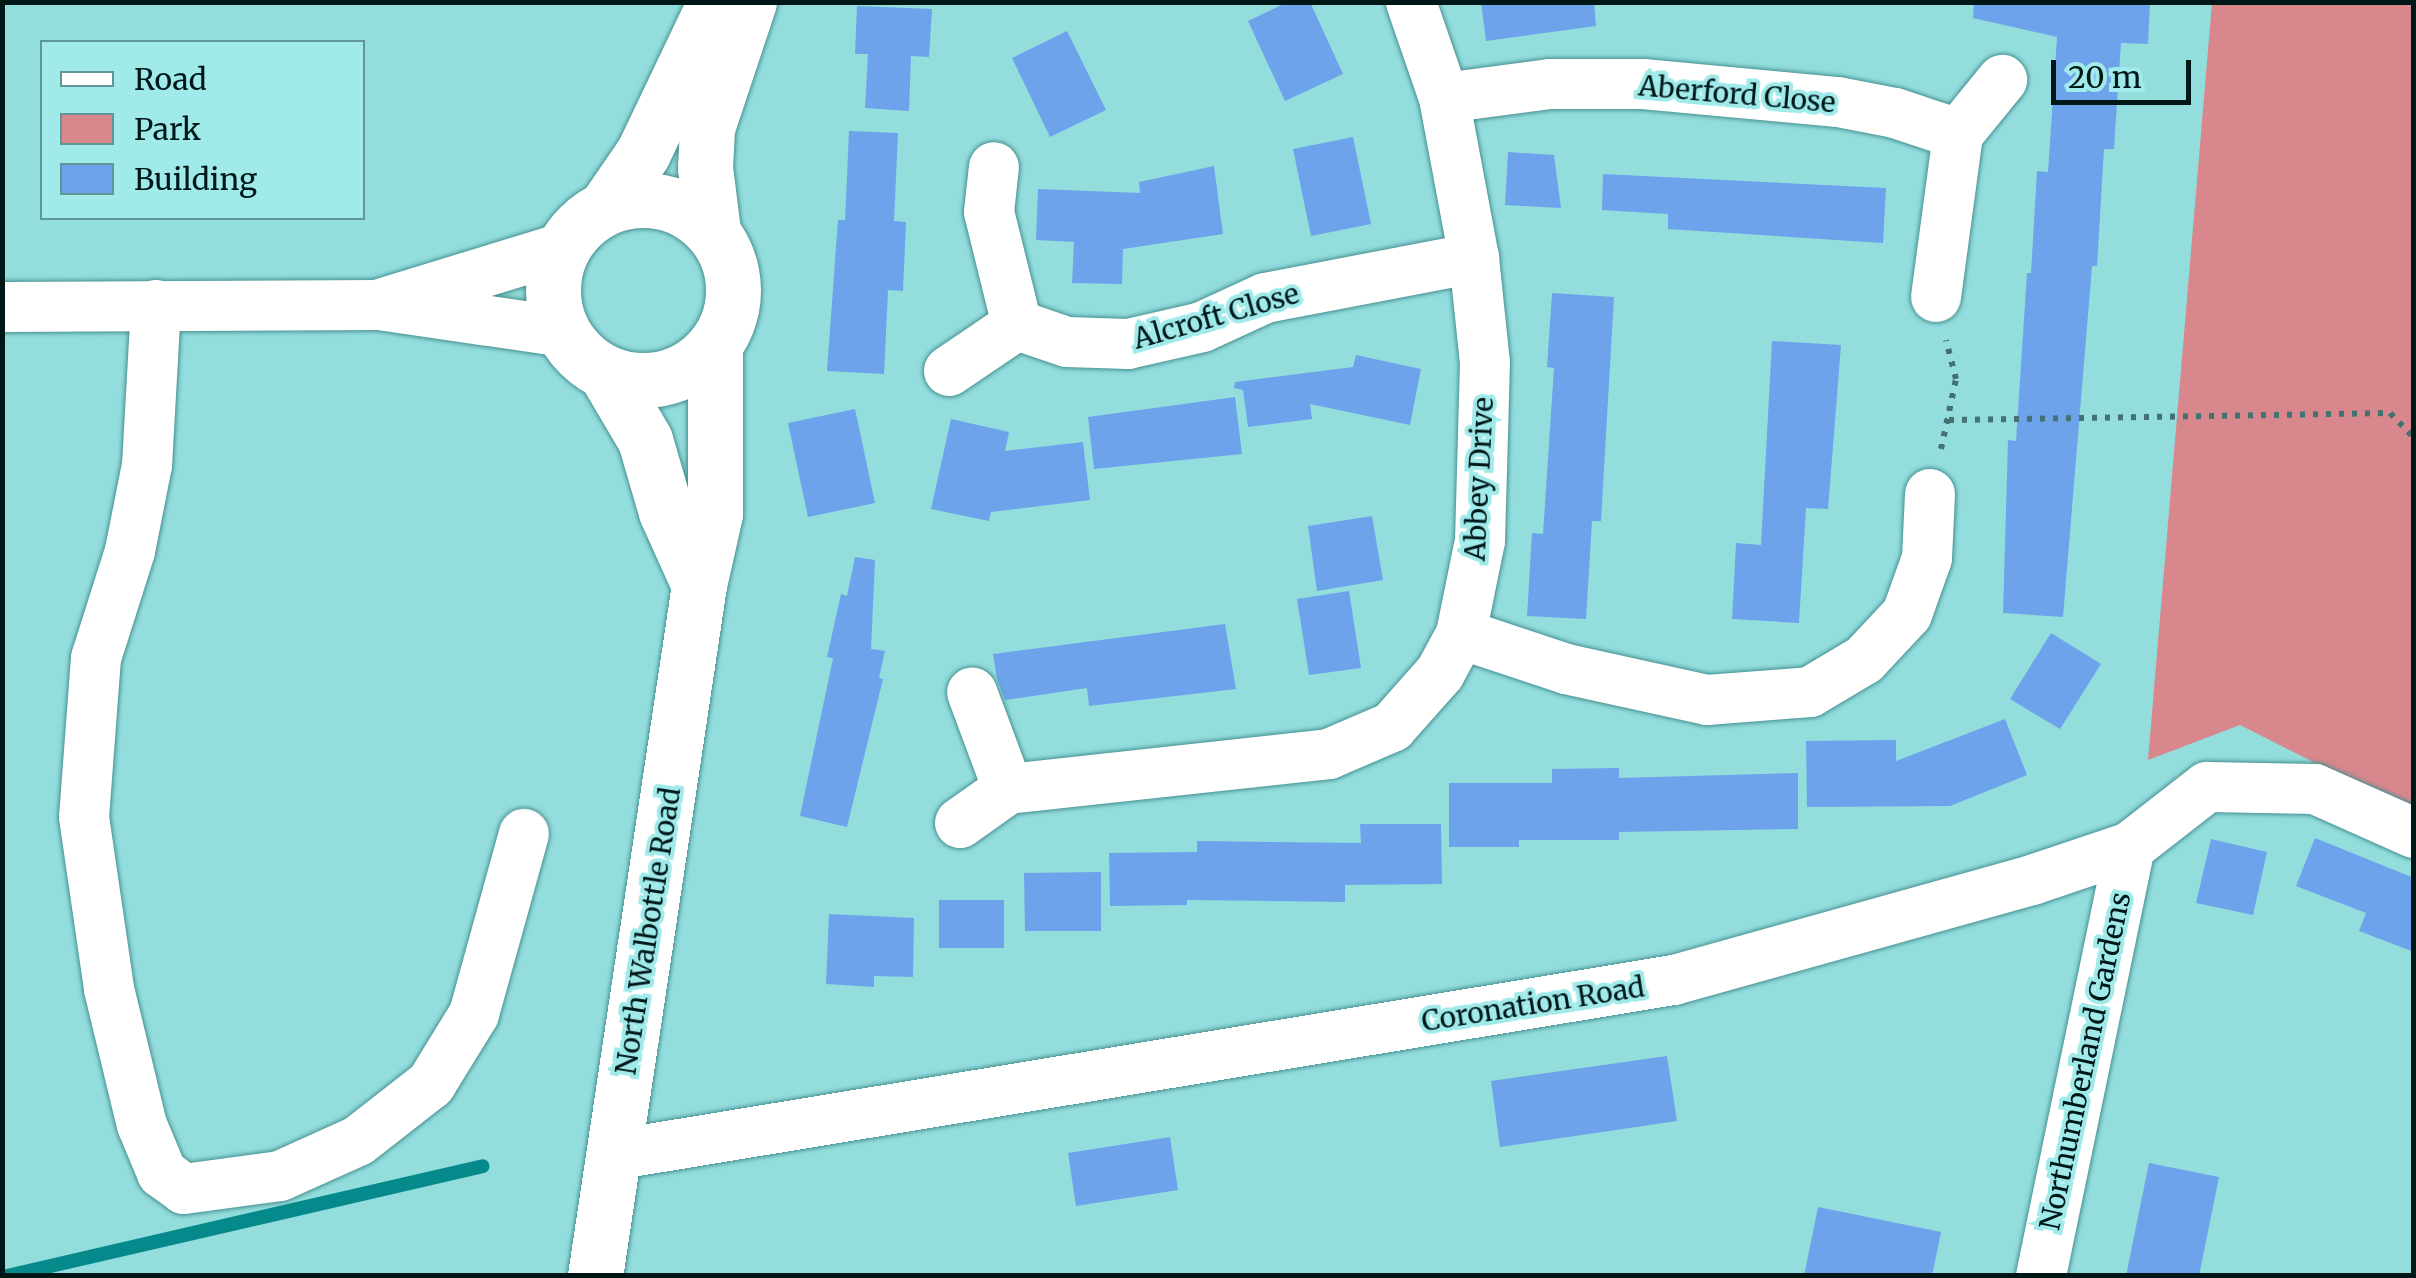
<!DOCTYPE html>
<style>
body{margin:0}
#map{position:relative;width:2416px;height:1278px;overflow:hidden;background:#93dddd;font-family:Merriweather,serif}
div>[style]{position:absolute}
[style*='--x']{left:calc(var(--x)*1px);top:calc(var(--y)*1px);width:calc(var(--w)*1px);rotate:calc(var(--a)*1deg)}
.green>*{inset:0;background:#d8878c}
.stream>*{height:14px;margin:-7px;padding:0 7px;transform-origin:7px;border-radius:7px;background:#05898b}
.building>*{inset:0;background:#6da3eb}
.path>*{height:6px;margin-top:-3px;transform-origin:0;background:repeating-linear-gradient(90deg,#447272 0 5px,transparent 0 13px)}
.roads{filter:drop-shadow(0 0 2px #479091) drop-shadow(0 0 2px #479091)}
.minor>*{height:50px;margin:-25px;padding:0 25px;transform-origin:25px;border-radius:25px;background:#fff}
.tertiary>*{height:55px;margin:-27.5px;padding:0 27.5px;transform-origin:27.5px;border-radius:27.5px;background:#fff}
.tertiary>.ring{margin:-27.5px;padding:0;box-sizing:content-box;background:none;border:55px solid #fff;border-radius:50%}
span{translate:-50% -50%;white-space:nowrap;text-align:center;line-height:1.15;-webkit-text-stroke:8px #a0eaea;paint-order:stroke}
.street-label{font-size:28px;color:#001717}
.frame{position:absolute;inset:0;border:5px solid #001717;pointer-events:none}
.legend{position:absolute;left:40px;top:40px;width:325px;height:180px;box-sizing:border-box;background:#a0eaea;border:2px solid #609696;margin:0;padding:12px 18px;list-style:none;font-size:30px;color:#001717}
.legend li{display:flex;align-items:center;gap:20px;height:50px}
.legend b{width:50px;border:2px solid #609696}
.scale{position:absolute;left:2051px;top:60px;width:140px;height:45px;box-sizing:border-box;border:5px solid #001717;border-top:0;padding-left:12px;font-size:30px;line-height:35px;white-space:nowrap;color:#001717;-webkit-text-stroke:8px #a0eaea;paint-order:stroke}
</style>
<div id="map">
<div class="green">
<i style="clip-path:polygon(2212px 3px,2413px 3px,2413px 812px,2240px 725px,2148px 760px)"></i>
</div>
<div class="stream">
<i style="--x:7;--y:1276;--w:488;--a:-13"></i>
</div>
<div class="building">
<i style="clip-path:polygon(1288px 2px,1310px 2px,1343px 74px,1285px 101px,1248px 21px)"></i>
<i style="clip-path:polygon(1481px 2px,1594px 2px,1596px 26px,1486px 41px)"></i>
<i style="clip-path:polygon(1974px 2px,2150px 2px,2148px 44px,2121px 43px,2114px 149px,2104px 149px,2097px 266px,2092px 266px,2063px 617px,2003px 613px,2008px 440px,2016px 441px,2027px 273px,2031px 273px,2037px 171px,2048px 172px,2057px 37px,1973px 18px)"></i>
<i style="clip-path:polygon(857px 6px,932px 9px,929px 57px,911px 56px,909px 111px,865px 108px,868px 54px,855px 54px)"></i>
<i style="clip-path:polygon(1067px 31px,1106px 110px,1050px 137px,1012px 58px)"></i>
<i style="clip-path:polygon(849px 131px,898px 133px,894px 221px,906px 222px,903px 291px,888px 290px,884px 374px,827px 371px,838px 220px,845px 220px)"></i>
<i style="clip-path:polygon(1353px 137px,1371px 224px,1311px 236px,1293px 149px)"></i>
<i style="clip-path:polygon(1508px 152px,1554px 155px,1561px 208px,1505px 205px)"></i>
<i style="clip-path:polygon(1214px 166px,1223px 234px,1123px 249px,1122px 284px,1072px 283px,1074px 242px,1036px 240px,1038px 189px,1140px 193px,1139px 182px)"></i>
<i style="clip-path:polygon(1603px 174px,1886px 188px,1883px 243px,1668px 229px,1668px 214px,1602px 210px)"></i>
<i style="clip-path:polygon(1552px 293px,1614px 297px,1601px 521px,1592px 521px,1586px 619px,1527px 616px,1532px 533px,1543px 534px,1554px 368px,1547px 367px)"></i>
<i style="clip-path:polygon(1772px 341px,1841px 345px,1828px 509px,1806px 508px,1799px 623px,1732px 619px,1736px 543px,1761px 545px)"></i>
<i style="clip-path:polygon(1356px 355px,1421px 369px,1410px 425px,1310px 404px,1312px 419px,1248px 427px,1243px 390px,1234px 388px,1235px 382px,1353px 367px)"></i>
<i style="clip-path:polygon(1235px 397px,1242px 454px,1094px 469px,1088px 417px)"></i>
<i style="clip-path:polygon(855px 409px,875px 503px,808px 517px,788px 423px)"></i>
<i style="clip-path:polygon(951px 419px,1009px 432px,1005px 451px,1083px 442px,1090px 500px,991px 512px,989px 521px,931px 509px)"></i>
<i style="clip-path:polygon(1372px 516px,1383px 580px,1317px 591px,1308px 526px)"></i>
<i style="clip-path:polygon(855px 557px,875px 560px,871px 649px,885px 651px,879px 678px,883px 679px,847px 827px,800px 816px,833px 658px,827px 657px,841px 594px,847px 596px)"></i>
<i style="clip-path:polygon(1349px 591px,1361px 668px,1309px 675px,1297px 599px)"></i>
<i style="clip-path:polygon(1225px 624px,1236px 689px,1089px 706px,1087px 688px,1005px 700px,997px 679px,993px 654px)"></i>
<i style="clip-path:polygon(2051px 633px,2101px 664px,2060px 729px,2010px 699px)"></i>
<i style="clip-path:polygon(2005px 719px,2027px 775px,1950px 806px,1807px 807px,1806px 741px,1896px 740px,1896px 761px)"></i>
<i style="clip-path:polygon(1619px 768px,1619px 778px,1798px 773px,1798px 829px,1619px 832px,1619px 840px,1519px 840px,1519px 847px,1449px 847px,1449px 783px,1552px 783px,1552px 769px)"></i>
<i style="clip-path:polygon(1360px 824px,1441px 824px,1442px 884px,1345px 885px,1345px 902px,1187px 900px,1187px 905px,1110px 906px,1109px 853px,1197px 852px,1197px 841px,1361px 843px)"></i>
<i style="clip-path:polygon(2315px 838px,2414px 878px,2414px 952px,2359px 931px,2366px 913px,2296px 886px)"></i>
<i style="clip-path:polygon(2211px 839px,2267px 852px,2253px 915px,2196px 903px)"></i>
<i style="clip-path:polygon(1101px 872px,1101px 931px,1025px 931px,1024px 873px)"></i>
<i style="clip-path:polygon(939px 900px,1004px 900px,1004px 948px,939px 948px)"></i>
<i style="clip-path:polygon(829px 914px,914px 918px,913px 977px,874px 976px,874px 987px,826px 984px)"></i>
<i style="clip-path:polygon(1667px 1056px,1677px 1121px,1500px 1147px,1491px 1081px)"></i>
<i style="clip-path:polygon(1170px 1137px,1178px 1190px,1076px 1206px,1068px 1153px)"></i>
<i style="clip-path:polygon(2149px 1163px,2219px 1177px,2199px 1276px,2126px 1276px)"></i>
<i style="clip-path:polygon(1818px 1207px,1941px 1232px,1932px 1276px,1804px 1276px)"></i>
</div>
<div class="path">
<i style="--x:1949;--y:420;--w:441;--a:-0.9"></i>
<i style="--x:2390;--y:413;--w:35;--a:46"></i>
<i style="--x:1941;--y:449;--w:72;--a:-77.9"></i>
<i style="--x:1956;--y:379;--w:40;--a:-104.4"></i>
</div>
<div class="roads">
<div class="minor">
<i style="--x:1444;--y:98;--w:107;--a:-7.5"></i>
<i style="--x:1550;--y:84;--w:93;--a:0"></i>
<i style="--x:1643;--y:84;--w:196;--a:5.3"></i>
<i style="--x:1838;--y:102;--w:58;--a:10.9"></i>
<i style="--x:1895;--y:113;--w:66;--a:18.4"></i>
<i style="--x:1958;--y:134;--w:70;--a:-50.8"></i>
<i style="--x:1936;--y:297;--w:164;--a:-82.3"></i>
<i style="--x:383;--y:303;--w:188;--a:-17"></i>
<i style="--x:156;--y:305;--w:160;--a:93.2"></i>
<i style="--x:147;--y:465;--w:88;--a:101.2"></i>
<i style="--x:130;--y:551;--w:112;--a:107.6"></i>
<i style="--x:96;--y:658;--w:159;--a:94.3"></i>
<i style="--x:84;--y:817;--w:174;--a:81.7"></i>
<i style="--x:109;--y:989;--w:140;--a:76.4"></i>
<i style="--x:142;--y:1125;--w:52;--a:67.4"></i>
<i style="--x:162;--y:1173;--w:27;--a:36"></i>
<i style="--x:184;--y:1189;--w:97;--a:-7.7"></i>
<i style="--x:280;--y:1176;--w:85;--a:-24.2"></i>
<i style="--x:358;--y:1141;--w:93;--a:-38"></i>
<i style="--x:431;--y:1084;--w:82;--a:-58.4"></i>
<i style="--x:474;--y:1014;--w:187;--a:-74.5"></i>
<i style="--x:2;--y:307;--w:377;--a:-0.3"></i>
<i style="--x:379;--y:305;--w:186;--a:8.3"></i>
<i style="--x:1017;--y:325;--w:53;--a:18.8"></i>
<i style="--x:1067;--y:342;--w:61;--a:1.9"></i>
<i style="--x:1128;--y:344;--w:76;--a:-12.9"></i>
<i style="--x:1202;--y:327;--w:69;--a:-24.7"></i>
<i style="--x:1265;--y:298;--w:213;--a:-10.8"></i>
<i style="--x:949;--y:371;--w:82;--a:-34.1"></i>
<i style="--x:1017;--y:325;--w:116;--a:-103.9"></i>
<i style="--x:989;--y:212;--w:45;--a:-83.7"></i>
<i style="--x:1461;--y:634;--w:111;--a:18.4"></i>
<i style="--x:1566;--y:669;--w:144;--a:12.4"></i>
<i style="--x:1707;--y:700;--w:103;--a:-4.4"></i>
<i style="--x:1810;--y:692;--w:63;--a:-30.7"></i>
<i style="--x:1864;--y:660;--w:63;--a:-46.9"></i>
<i style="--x:1907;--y:614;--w:59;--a:-70.3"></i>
<i style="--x:1927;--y:558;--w:64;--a:-87.3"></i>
<i style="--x:1008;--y:789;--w:323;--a:-6.2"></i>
<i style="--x:1329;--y:754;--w:69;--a:-23.2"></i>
<i style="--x:1392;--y:727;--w:72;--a:-48.4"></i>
<i style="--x:1440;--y:673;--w:44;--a:-61.7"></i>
<i style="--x:1461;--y:634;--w:95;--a:-78.5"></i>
<i style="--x:1480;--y:541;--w:178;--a:-88.4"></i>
<i style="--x:1485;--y:363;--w:106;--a:-96"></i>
<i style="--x:1474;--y:258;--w:163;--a:-100.6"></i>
<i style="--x:1444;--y:98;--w:102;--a:-109"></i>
<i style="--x:960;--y:823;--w:59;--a:-35.3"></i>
<i style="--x:1008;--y:789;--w:103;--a:-110.4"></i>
<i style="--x:613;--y:1155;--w:1075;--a:-9.37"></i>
<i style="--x:1674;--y:980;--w:372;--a:-15.6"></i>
<i style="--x:2032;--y:880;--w:103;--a:-18.6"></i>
<i style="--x:2130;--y:847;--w:98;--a:-37.9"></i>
<i style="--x:2207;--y:787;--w:108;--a:1.1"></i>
<i style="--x:2315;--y:789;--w:108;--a:24"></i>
<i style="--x:2041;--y:1276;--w:438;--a:-78.3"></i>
</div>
<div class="tertiary">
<i class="ring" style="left:553px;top:200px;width:125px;height:125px"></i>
<i style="--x:605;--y:208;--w:67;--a:-55.4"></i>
<i style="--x:643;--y:153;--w:167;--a:-64.5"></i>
<i style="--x:713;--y:231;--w:64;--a:-97.2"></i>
<i style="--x:705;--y:168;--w:40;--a:-87.1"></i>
<i style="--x:707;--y:128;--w:133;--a:-71.6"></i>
<i style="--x:605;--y:372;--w:79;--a:59.5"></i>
<i style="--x:645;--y:440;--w:75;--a:73.7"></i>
<i style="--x:666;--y:512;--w:80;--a:65.7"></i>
<i style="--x:595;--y:1276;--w:699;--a:-81.44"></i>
<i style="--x:699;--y:585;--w:73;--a:-77.3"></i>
<i style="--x:715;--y:514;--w:168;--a:-90"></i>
</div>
</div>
<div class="street-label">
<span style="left:1737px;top:94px;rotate:5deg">Aberford Close</span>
<span style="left:1216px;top:316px;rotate:-16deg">Alcroft Close</span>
<span style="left:1479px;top:479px;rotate:-87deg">Abbey Drive</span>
<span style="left:648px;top:931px;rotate:-81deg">North Walbottle Road</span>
<span style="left:1533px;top:1004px;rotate:-9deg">Coronation Road</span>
<span style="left:2085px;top:1061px;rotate:-78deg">Northumberland Gardens</span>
</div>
<div class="frame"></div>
<ul class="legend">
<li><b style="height:12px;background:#fff"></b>Road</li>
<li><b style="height:28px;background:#d8878c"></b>Park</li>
<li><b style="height:28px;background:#6da3eb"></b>Building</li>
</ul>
<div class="scale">20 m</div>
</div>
